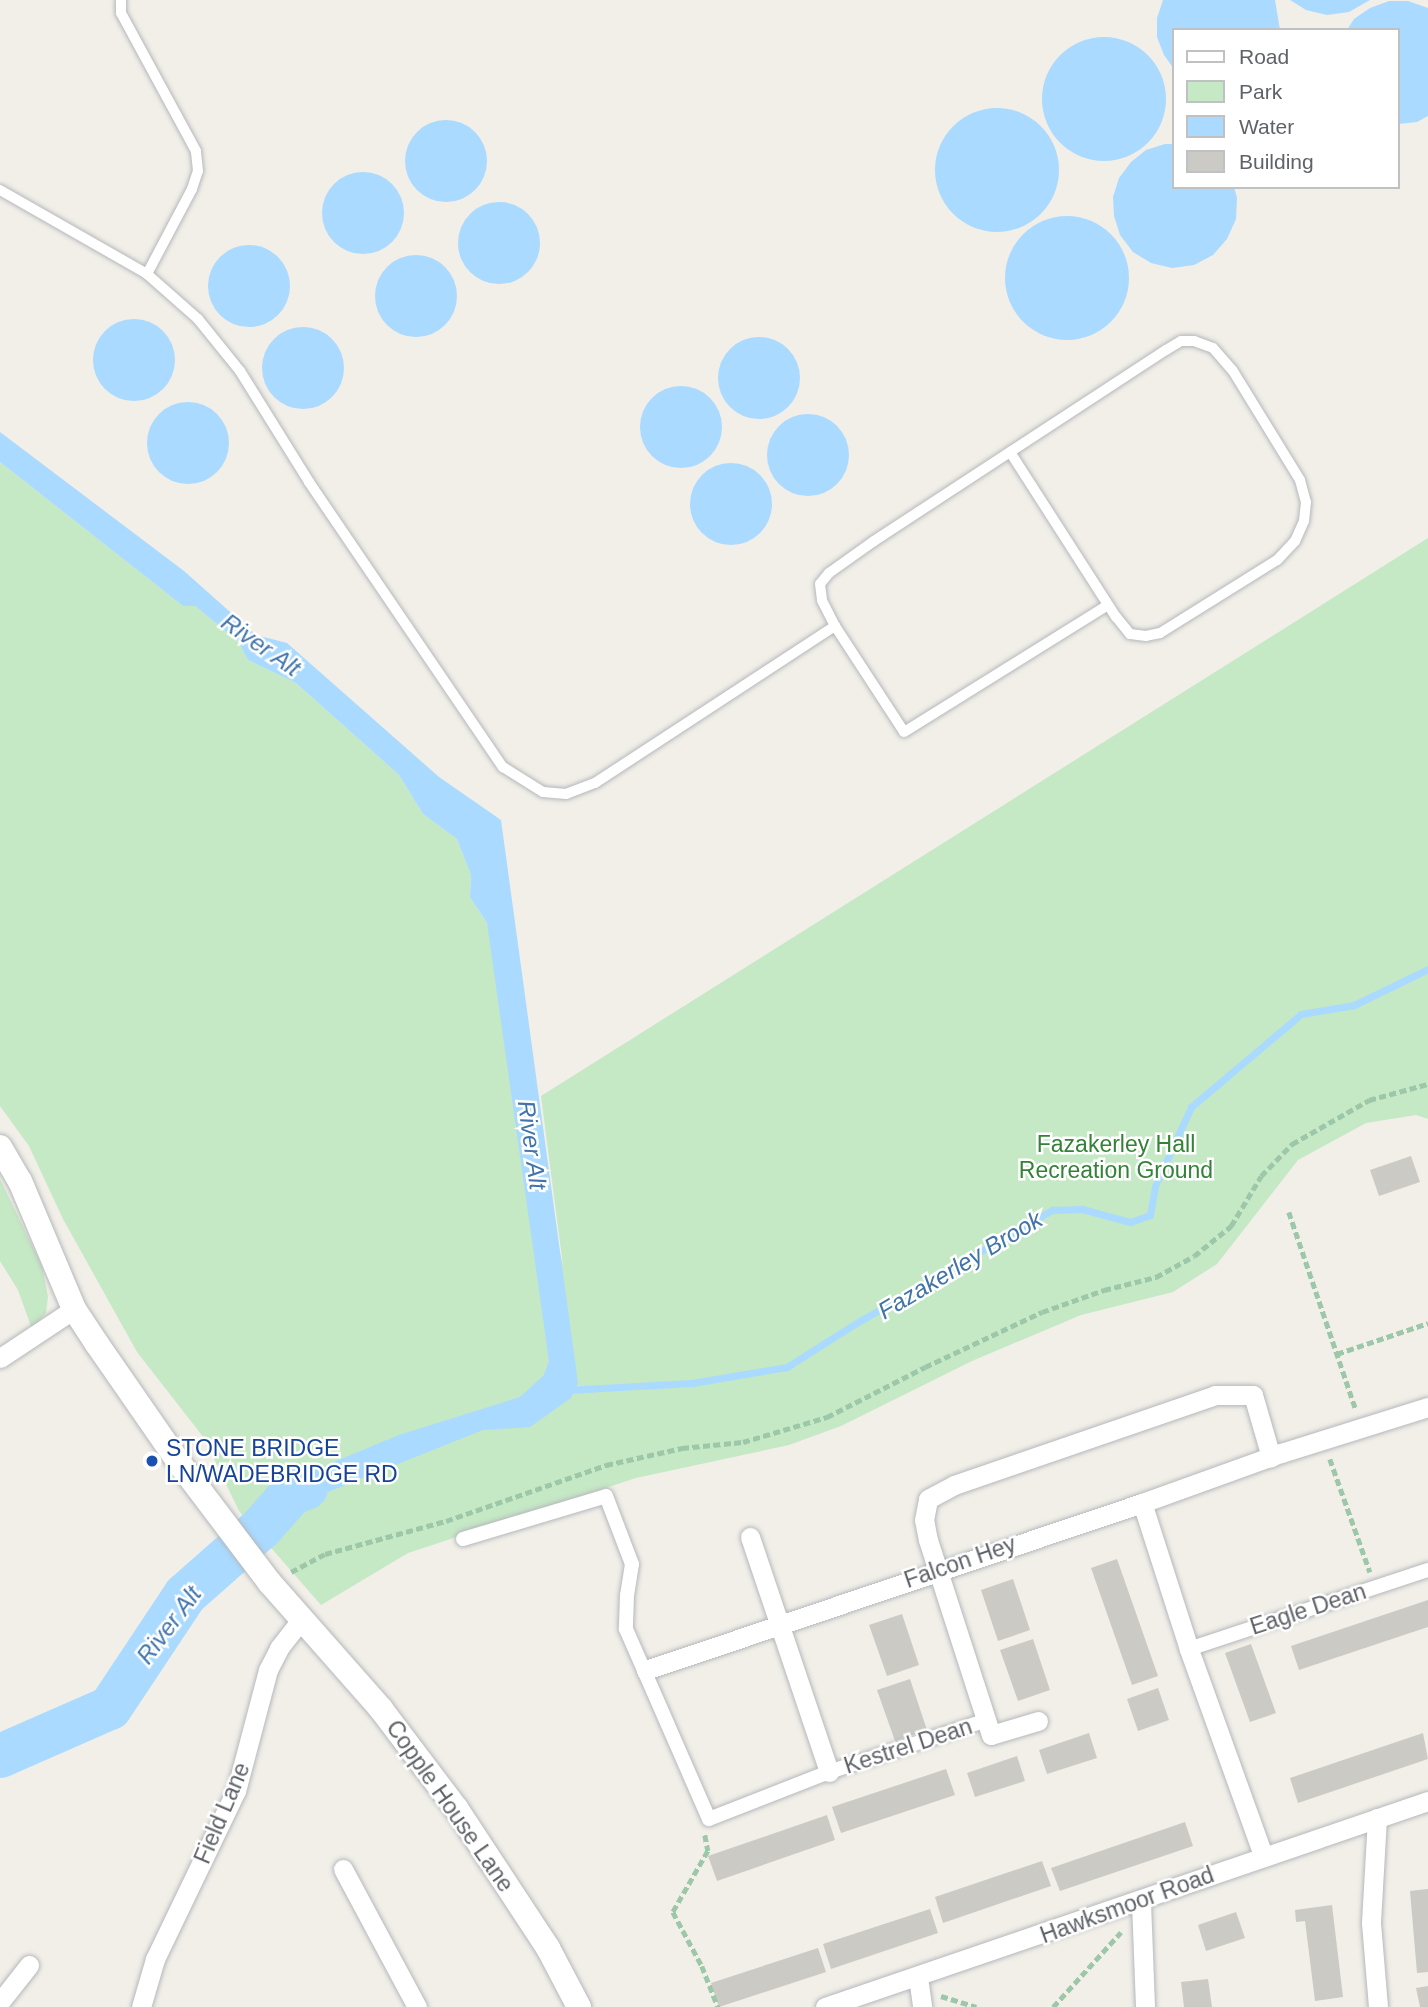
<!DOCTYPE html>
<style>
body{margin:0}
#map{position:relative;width:1428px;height:2007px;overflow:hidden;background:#f1efe8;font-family:Arial,sans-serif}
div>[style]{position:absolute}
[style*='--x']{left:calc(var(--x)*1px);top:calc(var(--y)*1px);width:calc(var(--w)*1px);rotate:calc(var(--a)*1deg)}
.green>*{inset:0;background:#c5e8c5}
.water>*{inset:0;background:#aadaff}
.round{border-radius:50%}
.stream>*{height:7px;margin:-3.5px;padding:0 3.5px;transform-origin:3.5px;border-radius:3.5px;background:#aadaff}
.river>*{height:44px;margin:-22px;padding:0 22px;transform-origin:22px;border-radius:22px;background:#aadaff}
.building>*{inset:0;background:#cccac5}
.path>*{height:4.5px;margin-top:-2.25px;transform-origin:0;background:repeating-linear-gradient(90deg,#9cc7a9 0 7px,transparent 0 10.5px)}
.roads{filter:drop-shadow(0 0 2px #b5b8bc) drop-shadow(0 0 2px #b5b8bc)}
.service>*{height:10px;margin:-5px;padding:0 5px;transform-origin:5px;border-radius:5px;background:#fff}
.pedestrian>*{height:14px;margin:-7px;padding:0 7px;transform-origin:7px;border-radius:7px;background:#fff}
.minor>*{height:19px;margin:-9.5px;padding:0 9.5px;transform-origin:9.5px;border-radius:9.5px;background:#fff}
.tertiary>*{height:24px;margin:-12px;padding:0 12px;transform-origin:12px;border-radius:12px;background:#fff}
.dots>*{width:19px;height:19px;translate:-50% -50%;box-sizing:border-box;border:4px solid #fff;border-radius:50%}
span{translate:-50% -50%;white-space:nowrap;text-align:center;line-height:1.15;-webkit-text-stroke:5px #fff;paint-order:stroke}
.park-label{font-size:23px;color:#348238}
.transit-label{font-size:23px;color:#164399}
.left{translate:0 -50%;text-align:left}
.street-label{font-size:23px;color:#5f6368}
.water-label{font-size:24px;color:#4174aa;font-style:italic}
.legend{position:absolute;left:1172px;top:28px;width:228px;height:161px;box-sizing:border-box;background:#fff;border:2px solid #bfc1c3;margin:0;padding:9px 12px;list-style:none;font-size:21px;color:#5f6368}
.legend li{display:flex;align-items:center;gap:14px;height:35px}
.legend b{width:35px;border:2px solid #bfc1c3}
</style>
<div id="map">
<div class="green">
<i style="clip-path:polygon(0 462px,183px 606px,195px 606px,238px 641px,248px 660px,296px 683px,399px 775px,423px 814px,457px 839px,471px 875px,470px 897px,487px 923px,563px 1266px,541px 1096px,1428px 538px,1428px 1119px,1416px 1115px,1366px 1123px,1298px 1160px,1217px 1264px,1173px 1292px,1081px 1315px,972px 1361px,841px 1426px,789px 1445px,636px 1478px,408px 1553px,321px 1605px,239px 1511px,204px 1438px,137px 1352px,63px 1219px,29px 1146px,0 1106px)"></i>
<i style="clip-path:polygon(0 1179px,42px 1266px,48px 1297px,46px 1313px,32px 1329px,18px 1290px,0 1261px)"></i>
</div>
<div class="water">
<i style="clip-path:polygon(1163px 0,1275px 0,1280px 30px,1174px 30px,1174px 69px,1164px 55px,1157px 37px,1157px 18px)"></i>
<i style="clip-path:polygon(1290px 0,1370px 0,1349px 12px,1327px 15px,1306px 10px)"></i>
<i style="clip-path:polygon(1389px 1px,1408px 1px,1428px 8px,1428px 116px,1417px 122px,1398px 124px,1398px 30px,1347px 30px,1354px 19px,1370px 8px)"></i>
<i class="round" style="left:1042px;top:37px;width:124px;height:124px"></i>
<i class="round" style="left:935px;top:108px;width:124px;height:124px"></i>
<i class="round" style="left:405px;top:120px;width:82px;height:82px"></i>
<i style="clip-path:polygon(1165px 144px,1174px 144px,1174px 187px,1234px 187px,1237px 198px,1236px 219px,1227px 239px,1213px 255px,1194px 265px,1172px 268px,1151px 263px,1133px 252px,1120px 235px,1114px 216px,1113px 197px,1119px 178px,1131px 162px,1146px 150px)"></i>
<i class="round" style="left:322px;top:172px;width:82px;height:82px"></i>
<i class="round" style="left:458px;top:202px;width:82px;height:82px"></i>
<i class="round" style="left:1005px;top:216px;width:124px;height:124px"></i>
<i class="round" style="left:208px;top:245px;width:82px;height:82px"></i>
<i class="round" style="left:375px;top:255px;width:82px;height:82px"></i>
<i class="round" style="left:93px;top:319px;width:82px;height:82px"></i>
<i class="round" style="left:262px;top:327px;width:82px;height:82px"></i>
<i class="round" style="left:718px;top:337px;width:82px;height:82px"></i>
<i class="round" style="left:640px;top:386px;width:82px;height:82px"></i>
<i class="round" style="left:147px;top:402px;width:82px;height:82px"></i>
<i class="round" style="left:767px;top:414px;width:82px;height:82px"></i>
<i style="clip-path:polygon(0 432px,184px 571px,256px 635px,287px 643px,439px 777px,501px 820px,578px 1383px,571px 1398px,530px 1427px,483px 1430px,298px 1504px,268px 1534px,253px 1517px,283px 1483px,399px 1435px,520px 1397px,544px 1375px,549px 1361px,487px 923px,470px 897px,471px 875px,457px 839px,423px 814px,399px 775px,296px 683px,248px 660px,238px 641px,195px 606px,183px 606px,0 462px)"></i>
<i class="round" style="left:690px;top:463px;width:82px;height:82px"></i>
</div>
<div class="stream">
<i style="--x:566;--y:1390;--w:126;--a:-3.2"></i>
<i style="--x:692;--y:1383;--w:96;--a:-9.6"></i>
<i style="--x:787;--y:1367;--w:78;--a:-32.5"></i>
<i style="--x:853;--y:1325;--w:230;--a:-30"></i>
<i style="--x:1052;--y:1210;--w:30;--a:-2"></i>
<i style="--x:1082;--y:1209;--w:50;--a:15.2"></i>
<i style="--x:1130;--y:1222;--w:21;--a:-19"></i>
<i style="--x:1150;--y:1215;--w:29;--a:-80"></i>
<i style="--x:1155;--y:1186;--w:87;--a:-65.5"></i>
<i style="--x:1191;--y:1107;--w:144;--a:-40.2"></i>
<i style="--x:1301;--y:1014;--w:54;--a:-9.6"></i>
<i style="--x:1354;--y:1005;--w:82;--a:-25.9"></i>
</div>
<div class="river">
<i style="--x:0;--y:1756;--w:120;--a:-23.6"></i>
<i style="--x:110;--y:1708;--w:136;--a:-56.4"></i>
<i style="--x:185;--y:1595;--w:103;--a:-41.4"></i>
<i style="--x:262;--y:1527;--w:45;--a:-48.6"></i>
<i style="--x:292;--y:1493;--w:15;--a:-20"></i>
</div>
<div class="building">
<i style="clip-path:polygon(1411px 1156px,1420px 1182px,1379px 1196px,1370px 1170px)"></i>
<i style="clip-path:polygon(1117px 1559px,1158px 1676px,1132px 1685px,1091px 1568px)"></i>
<i style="clip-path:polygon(1013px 1579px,1030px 1630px,998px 1641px,981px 1590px)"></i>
<i style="clip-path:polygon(1428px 1600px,1428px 1627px,1299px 1670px,1291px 1646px)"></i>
<i style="clip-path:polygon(902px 1614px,919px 1665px,887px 1676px,869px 1625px)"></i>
<i style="clip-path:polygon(1033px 1639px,1050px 1690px,1018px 1701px,1000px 1650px)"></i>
<i style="clip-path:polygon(1251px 1644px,1276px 1713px,1250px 1722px,1225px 1653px)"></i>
<i style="clip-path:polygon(910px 1679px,927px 1730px,895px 1741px,877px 1690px)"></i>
<i style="clip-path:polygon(1158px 1688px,1169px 1720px,1138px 1731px,1127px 1699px)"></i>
<i style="clip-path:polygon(1089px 1733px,1097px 1758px,1047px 1774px,1039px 1750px)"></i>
<i style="clip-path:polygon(1423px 1733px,1428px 1759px,1298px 1803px,1290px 1778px)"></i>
<i style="clip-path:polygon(1017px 1756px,1025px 1781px,975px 1797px,967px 1773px)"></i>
<i style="clip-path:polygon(946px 1769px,955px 1795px,841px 1833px,832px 1807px)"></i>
<i style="clip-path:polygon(827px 1815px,835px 1840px,717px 1881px,708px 1856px)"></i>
<i style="clip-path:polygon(1185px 1822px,1193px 1846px,1060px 1891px,1051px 1868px)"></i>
<i style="clip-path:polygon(1042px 1861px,1051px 1886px,943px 1923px,935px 1897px)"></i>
<i style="clip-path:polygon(1428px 1889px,1428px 1972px,1417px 1973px,1410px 1891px)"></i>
<i style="clip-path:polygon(1332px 1905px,1343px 1997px,1315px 2001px,1305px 1921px,1296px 1922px,1295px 1910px)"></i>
<i style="clip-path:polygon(930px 1909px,938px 1933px,831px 1969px,823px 1944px)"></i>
<i style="clip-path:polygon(1236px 1912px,1245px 1938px,1206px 1951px,1198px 1925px)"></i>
<i style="clip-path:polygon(818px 1948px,826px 1972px,719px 2007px,711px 1983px)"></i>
<i style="clip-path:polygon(1208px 1979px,1212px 2007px,1184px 2007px,1181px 1982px)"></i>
<i style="clip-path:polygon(1428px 1986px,1428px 2007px,1420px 2007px,1416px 1988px)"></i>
</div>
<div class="path">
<i style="--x:1289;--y:1212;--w:209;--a:71.3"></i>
<i style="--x:1337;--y:1354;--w:96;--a:-18.8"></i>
<i style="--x:1330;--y:1459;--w:120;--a:70.5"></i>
<i style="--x:291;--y:1572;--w:38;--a:-28"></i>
<i style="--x:325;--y:1554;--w:125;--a:-15.3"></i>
<i style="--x:446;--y:1521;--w:170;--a:-19.3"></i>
<i style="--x:606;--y:1465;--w:78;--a:-12.6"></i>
<i style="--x:682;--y:1448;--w:61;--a:-5.6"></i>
<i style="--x:743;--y:1442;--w:88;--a:-16.6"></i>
<i style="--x:827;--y:1417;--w:110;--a:-27"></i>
<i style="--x:925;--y:1367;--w:129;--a:-25.2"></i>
<i style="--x:1042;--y:1312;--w:66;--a:-19.5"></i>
<i style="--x:1104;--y:1290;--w:54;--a:-14"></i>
<i style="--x:1156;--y:1277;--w:43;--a:-28.9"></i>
<i style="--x:1194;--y:1256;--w:48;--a:-39"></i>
<i style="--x:1231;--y:1226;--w:58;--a:-59"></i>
<i style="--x:1261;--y:1176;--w:45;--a:-45.9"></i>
<i style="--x:1292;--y:1144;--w:89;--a:-29.7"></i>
<i style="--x:1369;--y:1100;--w:61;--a:-15.2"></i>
<i style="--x:705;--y:1835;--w:16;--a:79"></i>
<i style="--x:708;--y:1851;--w:70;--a:119.8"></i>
<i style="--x:673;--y:1912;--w:61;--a:61.8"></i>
<i style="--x:702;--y:1966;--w:44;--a:68.7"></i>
<i style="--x:941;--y:1996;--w:37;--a:17"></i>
<i style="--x:1053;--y:2007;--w:101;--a:-47.8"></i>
</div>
<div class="roads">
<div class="service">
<i style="--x:0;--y:190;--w:169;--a:29.7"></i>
<i style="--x:147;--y:274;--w:96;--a:-62.1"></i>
<i style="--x:192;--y:189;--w:19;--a:-72"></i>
<i style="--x:198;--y:171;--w:20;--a:-96"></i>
<i style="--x:196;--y:151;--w:157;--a:-118.5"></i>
<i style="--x:121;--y:13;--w:13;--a:-90"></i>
<i style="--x:147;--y:274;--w:68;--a:41.4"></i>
<i style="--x:198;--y:319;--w:67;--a:51.1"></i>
<i style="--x:240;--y:371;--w:131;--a:58.1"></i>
<i style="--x:309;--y:482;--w:345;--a:55.8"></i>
<i style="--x:503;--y:767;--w:47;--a:32"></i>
<i style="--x:543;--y:792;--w:23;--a:5"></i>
<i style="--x:566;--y:794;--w:31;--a:-21"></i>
<i style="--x:595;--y:783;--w:287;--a:-33.2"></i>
<i style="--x:835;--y:626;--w:29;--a:-117"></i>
<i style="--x:822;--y:600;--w:16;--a:-97"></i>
<i style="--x:820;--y:584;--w:14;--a:-51"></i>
<i style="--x:829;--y:573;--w:55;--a:-35.4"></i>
<i style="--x:874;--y:541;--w:349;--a:-33.2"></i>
<i style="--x:1166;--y:350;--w:17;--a:-31"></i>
<i style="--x:1181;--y:341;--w:13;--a:0"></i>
<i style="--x:1194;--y:341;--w:20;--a:20"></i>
<i style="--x:1213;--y:348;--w:30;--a:49"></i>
<i style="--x:1233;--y:371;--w:128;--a:58.4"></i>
<i style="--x:1300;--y:480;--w:23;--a:75"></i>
<i style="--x:1306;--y:502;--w:19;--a:96"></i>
<i style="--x:1304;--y:521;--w:22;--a:114"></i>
<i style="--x:1295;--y:541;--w:26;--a:133"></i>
<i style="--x:1277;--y:560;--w:138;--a:148"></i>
<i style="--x:1160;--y:633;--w:14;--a:168"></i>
<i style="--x:1146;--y:636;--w:16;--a:-173"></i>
<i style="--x:1130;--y:634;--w:22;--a:-129"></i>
<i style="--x:1116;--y:617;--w:196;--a:-122.7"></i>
<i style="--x:835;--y:626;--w:126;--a:56.9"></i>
<i style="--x:904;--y:732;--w:240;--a:-31.9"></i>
</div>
<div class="pedestrian">
<i style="--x:463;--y:1539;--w:149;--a:-16.7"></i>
<i style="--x:606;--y:1496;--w:73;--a:69.1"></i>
<i style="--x:632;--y:1564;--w:31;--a:99"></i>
<i style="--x:627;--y:1595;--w:34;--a:92"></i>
<i style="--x:626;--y:1629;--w:207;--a:66.4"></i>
<i style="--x:709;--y:1819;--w:129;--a:-21.4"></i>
<i style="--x:829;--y:1772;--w:166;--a:-18.2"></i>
<i style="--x:1189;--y:1649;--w:252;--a:-18.3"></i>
</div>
<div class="minor">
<i style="--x:0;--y:1358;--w:89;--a:-33.5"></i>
<i style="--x:750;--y:1537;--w:248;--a:71.4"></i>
<i style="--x:646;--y:1670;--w:523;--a:-18.61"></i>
<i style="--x:1038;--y:1721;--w:49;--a:163.4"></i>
<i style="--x:991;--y:1735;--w:205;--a:-107.9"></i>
<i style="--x:928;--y:1540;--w:20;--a:-101"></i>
<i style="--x:924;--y:1520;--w:21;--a:-79"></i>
<i style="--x:928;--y:1499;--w:30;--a:-28"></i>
<i style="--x:954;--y:1485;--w:276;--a:-19"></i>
<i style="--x:1215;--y:1395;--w:38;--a:0"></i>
<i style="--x:1253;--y:1395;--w:65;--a:73.8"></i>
<i style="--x:1377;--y:1818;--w:105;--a:93.3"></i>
<i style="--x:1371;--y:1923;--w:84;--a:85.2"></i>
<i style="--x:1263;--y:1855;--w:219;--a:-109.8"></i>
<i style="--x:1189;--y:1649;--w:153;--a:-107.8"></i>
<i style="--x:1142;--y:1503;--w:148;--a:-19.8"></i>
<i style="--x:1281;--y:1453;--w:154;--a:-17.4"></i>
<i style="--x:343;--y:1869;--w:157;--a:61.8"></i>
<i style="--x:1141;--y:1902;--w:105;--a:87.8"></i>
<i style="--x:918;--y:1977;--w:30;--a:82"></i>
<i style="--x:0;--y:2002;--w:47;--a:-51.9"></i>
<i style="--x:141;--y:2007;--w:50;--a:-73.7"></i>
<i style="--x:155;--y:1959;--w:187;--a:-64.3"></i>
<i style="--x:236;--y:1791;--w:125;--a:-75.2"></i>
<i style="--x:268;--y:1670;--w:25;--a:-63"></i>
<i style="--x:279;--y:1648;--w:37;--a:-52"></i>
<i style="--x:825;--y:2007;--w:637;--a:-18.86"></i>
</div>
<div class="tertiary">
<i style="--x:0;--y:1147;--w:39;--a:60"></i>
<i style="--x:20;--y:1181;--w:139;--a:67.1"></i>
<i style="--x:74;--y:1309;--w:42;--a:56.7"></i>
<i style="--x:97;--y:1344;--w:151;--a:55.3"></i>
<i style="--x:183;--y:1468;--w:144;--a:52.9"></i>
<i style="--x:270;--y:1583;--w:168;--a:48.6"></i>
<i style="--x:381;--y:1709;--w:124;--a:52.9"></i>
<i style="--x:456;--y:1808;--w:168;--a:56.7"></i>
<i style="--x:548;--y:1948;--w:67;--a:62.3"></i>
</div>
</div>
<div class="dots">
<i style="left:152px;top:1461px;background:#1a4fb4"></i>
</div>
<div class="park-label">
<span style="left:1116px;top:1157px">Fazakerley Hall<br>Recreation Ground</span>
</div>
<div class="transit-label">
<span class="left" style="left:166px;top:1461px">STONE BRIDGE<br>LN/WADEBRIDGE RD</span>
</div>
<div class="street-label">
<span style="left:960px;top:1562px;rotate:-19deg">Falcon Hey</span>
<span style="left:1308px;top:1609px;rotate:-18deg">Eagle Dean</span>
<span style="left:908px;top:1746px;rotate:-18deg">Kestrel Dean</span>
<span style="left:450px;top:1806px;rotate:55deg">Copple House Lane</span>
<span style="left:222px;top:1813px;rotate:-67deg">Field Lane</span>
<span style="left:1127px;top:1905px;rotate:-20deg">Hawksmoor Road</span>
</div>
<div class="water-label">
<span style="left:261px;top:645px;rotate:35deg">River Alt</span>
<span style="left:532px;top:1145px;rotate:82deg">River Alt</span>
<span style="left:960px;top:1265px;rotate:-31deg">Fazakerley Brook</span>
<span style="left:169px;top:1625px;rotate:-53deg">River Alt</span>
</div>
<ul class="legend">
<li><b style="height:9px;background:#fff"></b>Road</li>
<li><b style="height:19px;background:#c5e8c5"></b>Park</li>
<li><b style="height:19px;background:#aadaff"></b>Water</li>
<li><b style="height:19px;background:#cccac5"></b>Building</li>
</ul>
</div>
